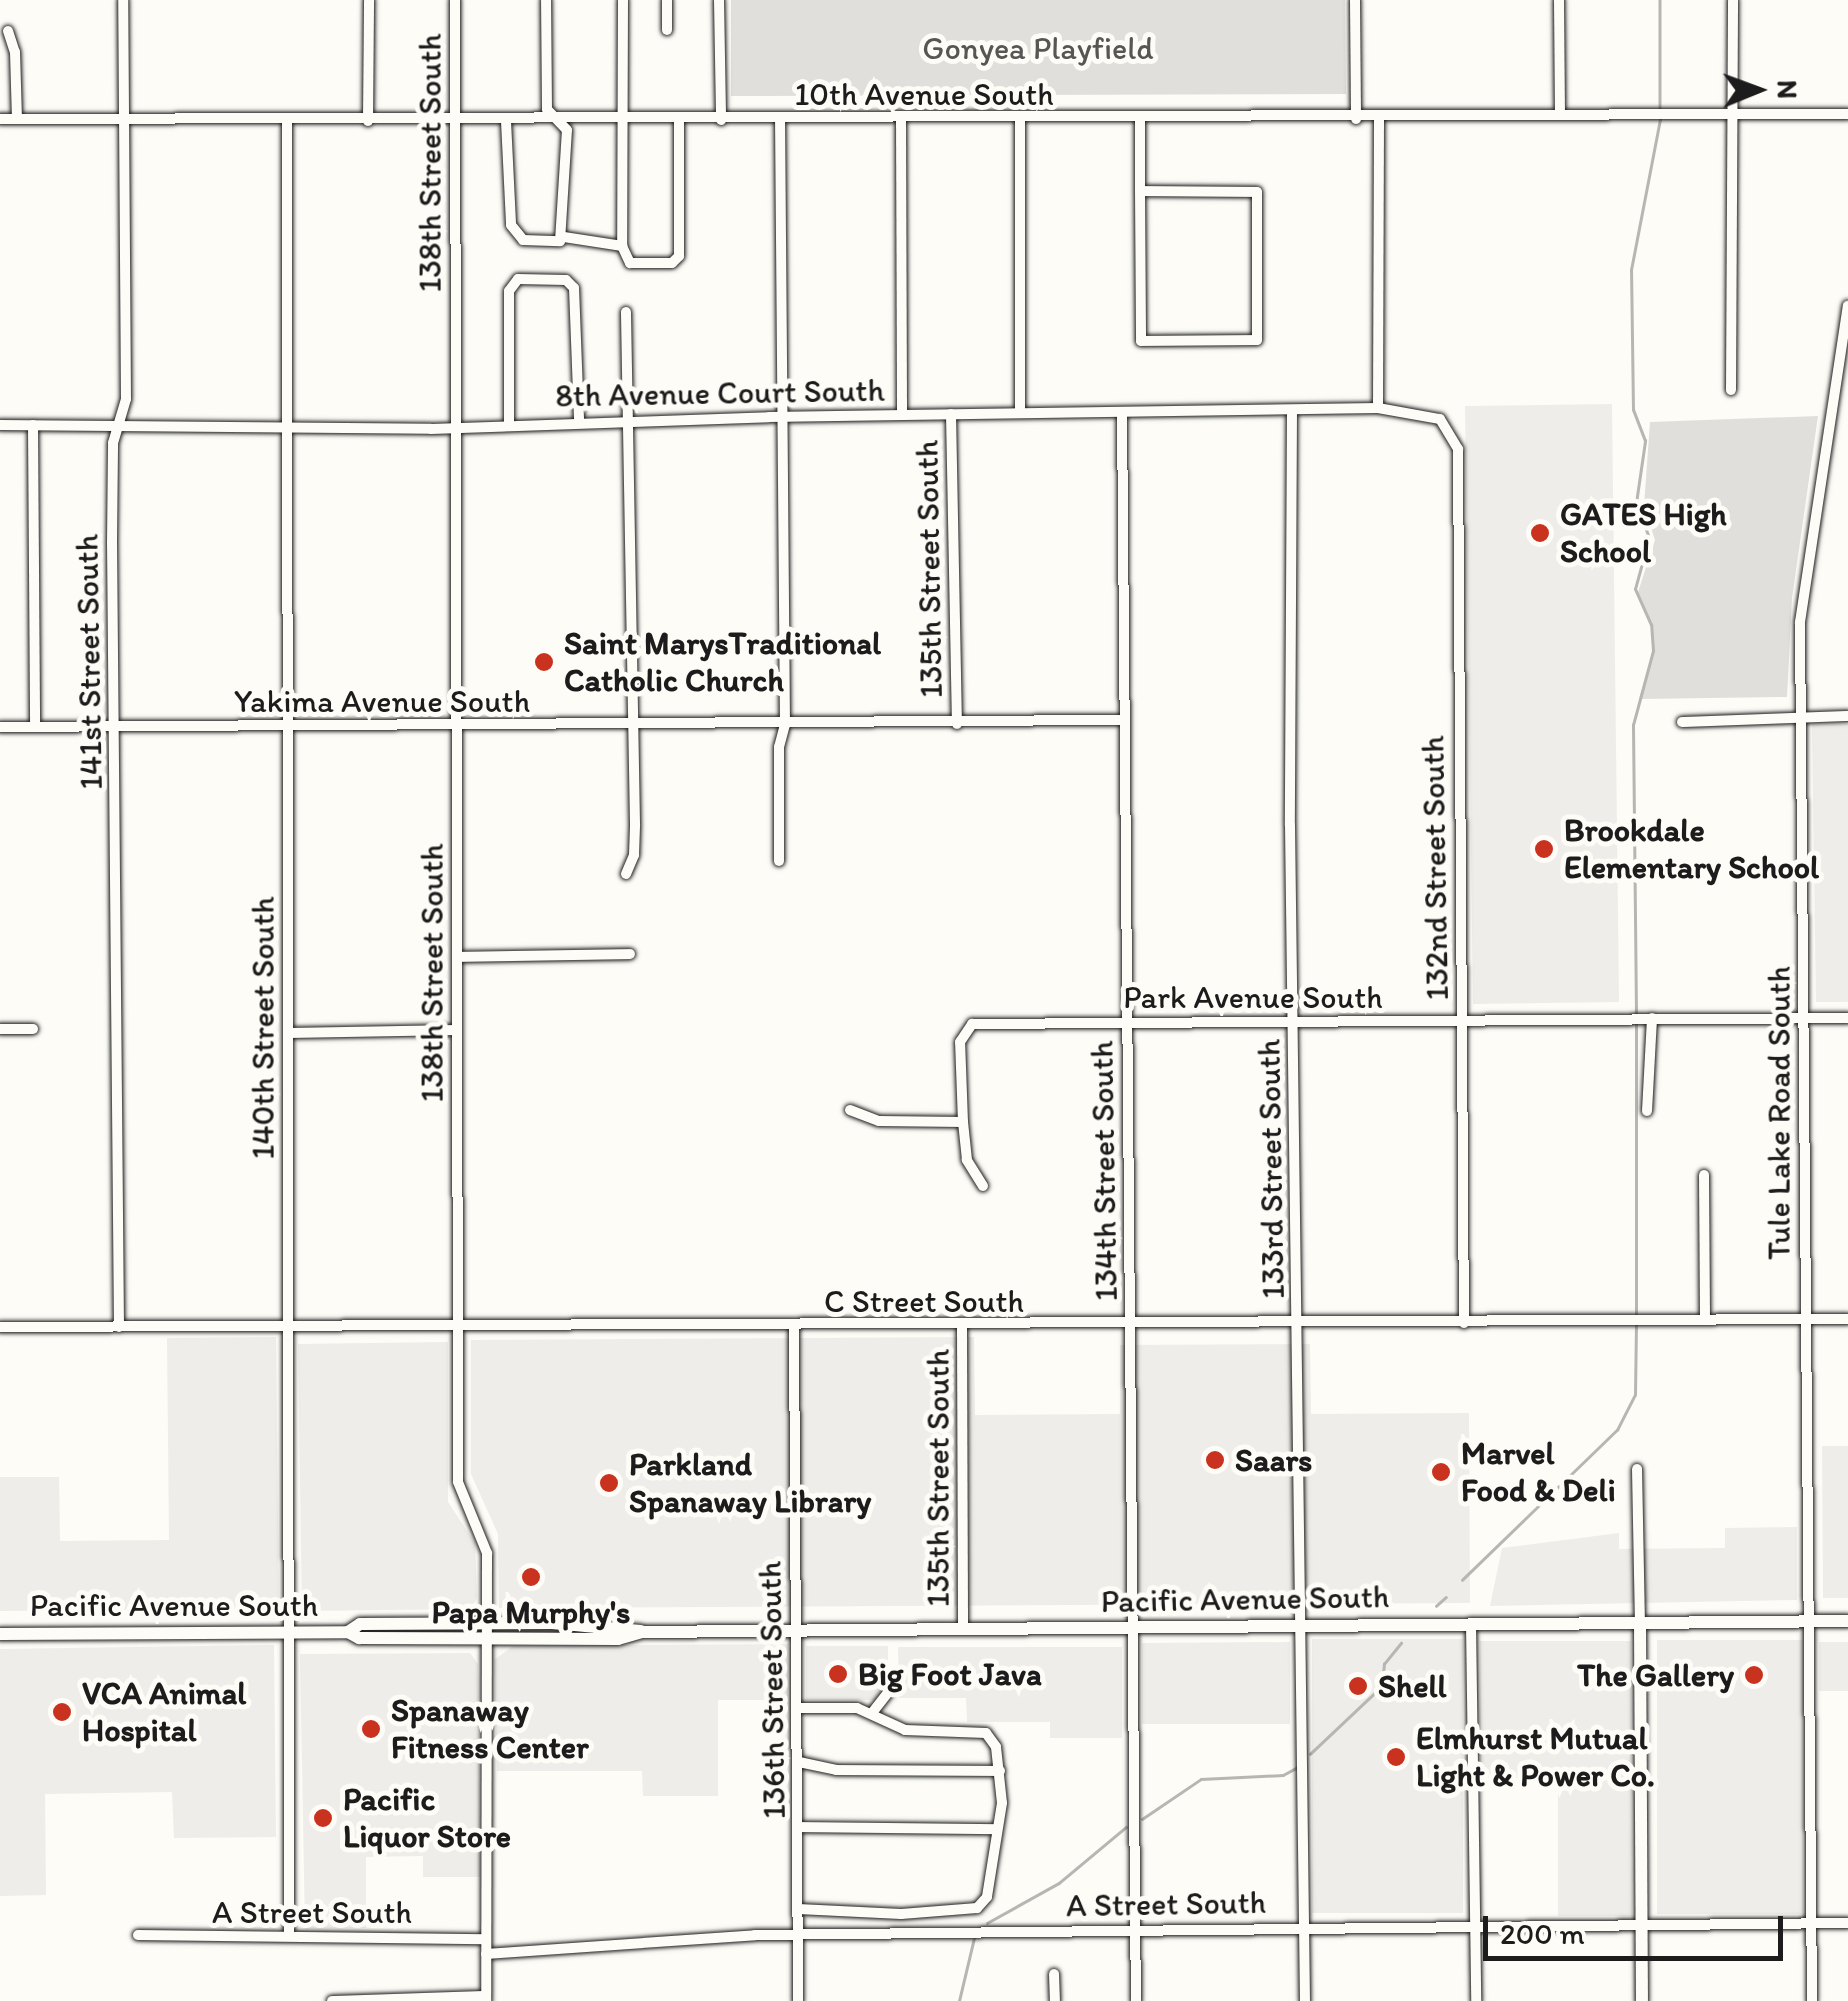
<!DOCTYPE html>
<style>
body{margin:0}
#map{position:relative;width:1848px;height:2001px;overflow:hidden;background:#fdfcf7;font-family:Itim,sans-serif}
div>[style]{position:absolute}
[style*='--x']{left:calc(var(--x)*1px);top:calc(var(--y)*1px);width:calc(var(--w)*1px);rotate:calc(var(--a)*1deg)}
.built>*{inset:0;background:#eeede9}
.green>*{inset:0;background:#e0dfdb}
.stream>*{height:2.5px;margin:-1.25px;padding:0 1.25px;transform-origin:1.25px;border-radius:1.25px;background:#b7b6b2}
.roads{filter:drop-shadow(0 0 2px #1c1c1c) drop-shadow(0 0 2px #1c1c1c)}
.minor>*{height:10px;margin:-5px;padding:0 5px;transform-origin:5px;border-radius:5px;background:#fdfcf7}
.major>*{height:12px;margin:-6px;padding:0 6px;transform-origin:6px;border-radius:6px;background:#fdfcf7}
.dots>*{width:28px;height:28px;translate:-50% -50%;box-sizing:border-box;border:5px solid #fdfcf7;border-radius:50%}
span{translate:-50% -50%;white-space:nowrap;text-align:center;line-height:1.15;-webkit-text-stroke:10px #fdfcf7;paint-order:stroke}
.park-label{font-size:32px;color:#575655}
.street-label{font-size:32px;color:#1c1c1c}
.poi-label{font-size:32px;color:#1c1c1c;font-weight:700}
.left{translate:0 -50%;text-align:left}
.right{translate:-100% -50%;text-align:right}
.north{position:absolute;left:1708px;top:40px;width:100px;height:100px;-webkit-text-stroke:8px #fdfcf7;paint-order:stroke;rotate:89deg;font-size:28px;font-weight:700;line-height:40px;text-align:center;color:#1c1c1c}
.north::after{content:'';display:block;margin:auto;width:35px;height:45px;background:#1c1c1c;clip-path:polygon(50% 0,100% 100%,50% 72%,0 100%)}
.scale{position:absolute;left:1483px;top:1916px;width:300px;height:45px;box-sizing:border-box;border:5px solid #1c1c1c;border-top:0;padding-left:12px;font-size:30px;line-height:35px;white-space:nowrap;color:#1c1c1c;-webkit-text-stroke:8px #fdfcf7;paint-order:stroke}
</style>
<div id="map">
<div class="built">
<i style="clip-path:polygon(1612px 404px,1619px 1002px,1473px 1004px,1465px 406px)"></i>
<i style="clip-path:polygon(1812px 724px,1848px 724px,1848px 1002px,1816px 1002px)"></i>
<i style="clip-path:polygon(276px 1337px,279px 1609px,0 1611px,0 1477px,59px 1477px,60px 1541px,169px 1540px,167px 1338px)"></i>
<i style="clip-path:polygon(974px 1337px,975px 1415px,1120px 1414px,1120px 1345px,1310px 1344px,1311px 1414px,1469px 1413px,1470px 1603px,499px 1608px,498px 1534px,471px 1474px,471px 1340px)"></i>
<i style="clip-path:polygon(448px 1342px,448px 1502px,475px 1543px,477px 1598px,471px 1609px,302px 1611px,298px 1344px)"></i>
<i style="clip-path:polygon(1822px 1446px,1848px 1446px,1848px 1598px,1823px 1598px)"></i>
<i style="clip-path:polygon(1797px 1527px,1797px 1600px,1490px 1606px,1502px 1548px,1619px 1533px,1619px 1549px,1725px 1548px,1725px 1528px)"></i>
<i style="clip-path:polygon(1312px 1639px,1463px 1639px,1463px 1913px,1312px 1913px)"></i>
<i style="clip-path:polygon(1657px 1640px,1803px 1640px,1803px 1914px,1657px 1914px)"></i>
<i style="clip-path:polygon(1480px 1641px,1631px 1641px,1632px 1916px,1558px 1916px,1558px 1778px,1480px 1778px)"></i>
<i style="clip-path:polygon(1290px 1642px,1290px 1724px,1142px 1724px,1142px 1643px)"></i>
<i style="clip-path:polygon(1819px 1642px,1848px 1642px,1848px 1691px,1819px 1691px)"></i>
<i style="clip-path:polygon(788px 1644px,788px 1700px,718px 1700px,718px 1796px,643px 1796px,642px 1771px,497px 1771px,494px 1660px,513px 1646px)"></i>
<i style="clip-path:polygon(274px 1645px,276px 1837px,174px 1838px,172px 1792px,45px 1794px,46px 1895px,0 1896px,0 1649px)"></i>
<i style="clip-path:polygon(806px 1646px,888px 1646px,888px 1691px,879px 1700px,806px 1700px)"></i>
<i style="clip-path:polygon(898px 1647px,1122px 1647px,1122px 1738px,1050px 1738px,1050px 1722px,967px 1722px,966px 1698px,899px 1698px)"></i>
<i style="clip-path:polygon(470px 1653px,478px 1664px,480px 1877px,423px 1877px,423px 1856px,366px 1857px,366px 1928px,305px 1929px,300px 1654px)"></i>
</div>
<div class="green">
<i style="clip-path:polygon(731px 0,1345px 0,1346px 94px,731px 96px)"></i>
<i style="clip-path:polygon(1818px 416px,1792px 598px,1787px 697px,1639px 699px,1653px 651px,1651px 625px,1637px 595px,1655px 540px,1644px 506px,1650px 422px)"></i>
</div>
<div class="stream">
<i style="--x:1660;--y:0;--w:111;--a:90"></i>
<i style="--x:1636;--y:1013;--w:288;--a:-90.6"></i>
<i style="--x:1633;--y:725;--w:77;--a:-74.9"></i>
<i style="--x:1653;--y:651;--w:26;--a:-94"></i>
<i style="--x:1651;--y:625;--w:39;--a:-114"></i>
<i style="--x:1635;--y:589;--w:53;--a:-74.6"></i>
<i style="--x:1649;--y:538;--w:37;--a:-110"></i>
<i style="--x:1636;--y:503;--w:63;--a:-81.7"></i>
<i style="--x:1645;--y:441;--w:33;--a:-111"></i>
<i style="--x:1633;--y:410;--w:140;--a:-90.8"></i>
<i style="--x:1631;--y:270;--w:154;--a:-79.1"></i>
<i style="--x:1636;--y:1318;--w:297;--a:-90"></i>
<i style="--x:1462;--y:1580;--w:216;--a:-44.1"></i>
<i style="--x:1617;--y:1430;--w:39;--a:-63"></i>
<i style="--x:1635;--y:1395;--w:69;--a:-89.2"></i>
<i style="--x:1436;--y:1606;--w:13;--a:-42"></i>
<i style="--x:1310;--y:1754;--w:99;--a:-43.4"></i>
<i style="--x:1382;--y:1686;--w:22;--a:-85"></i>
<i style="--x:1384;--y:1664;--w:27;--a:-51"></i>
<i style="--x:1142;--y:1819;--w:71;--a:-34.1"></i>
<i style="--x:1201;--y:1779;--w:82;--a:-2.8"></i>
<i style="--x:1283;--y:1775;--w:15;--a:-28"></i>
<i style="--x:987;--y:1923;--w:82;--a:-29.1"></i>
<i style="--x:1059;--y:1883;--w:87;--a:-39.9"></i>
<i style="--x:959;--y:2001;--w:65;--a:-76.6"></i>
</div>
<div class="roads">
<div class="minor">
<i style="--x:455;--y:0;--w:1482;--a:89.88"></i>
<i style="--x:458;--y:1482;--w:77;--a:67.8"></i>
<i style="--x:487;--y:1553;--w:448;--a:90.1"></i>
<i style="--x:623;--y:0;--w:246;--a:90.2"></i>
<i style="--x:622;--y:246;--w:19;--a:65"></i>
<i style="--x:630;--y:263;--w:42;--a:0"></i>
<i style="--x:672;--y:263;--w:10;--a:-45"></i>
<i style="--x:679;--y:256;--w:136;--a:-90"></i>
<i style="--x:667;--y:0;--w:30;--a:90"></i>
<i style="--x:719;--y:0;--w:120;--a:89"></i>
<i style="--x:1355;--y:0;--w:119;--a:89.5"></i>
<i style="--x:1559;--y:0;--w:114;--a:89.5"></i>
<i style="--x:8;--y:31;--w:22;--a:72"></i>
<i style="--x:15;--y:52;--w:67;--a:88.3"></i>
<i style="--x:901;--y:118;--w:296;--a:89.8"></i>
<i style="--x:1020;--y:118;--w:294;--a:90"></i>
<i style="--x:0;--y:119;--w:1848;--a:-0.16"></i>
<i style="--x:1140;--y:119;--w:72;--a:90"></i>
<i style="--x:1140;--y:191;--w:150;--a:89.6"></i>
<i style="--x:1141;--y:341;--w:116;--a:-0.5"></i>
<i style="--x:1257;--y:340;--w:148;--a:-90"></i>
<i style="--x:1257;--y:192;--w:117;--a:-179.5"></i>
<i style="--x:368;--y:121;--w:121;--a:-89.5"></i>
<i style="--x:506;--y:121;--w:104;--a:87.2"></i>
<i style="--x:511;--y:225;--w:19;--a:51"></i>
<i style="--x:523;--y:240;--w:37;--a:2"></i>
<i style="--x:560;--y:241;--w:111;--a:-86.4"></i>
<i style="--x:567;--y:130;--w:29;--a:-134"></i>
<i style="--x:547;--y:109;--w:109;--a:-90.5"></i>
<i style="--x:287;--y:122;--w:1812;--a:89.94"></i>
<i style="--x:564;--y:237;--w:59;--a:8.8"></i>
<i style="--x:1731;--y:390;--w:390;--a:-89.7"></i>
<i style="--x:1378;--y:408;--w:289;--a:-89.8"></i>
<i style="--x:1292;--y:410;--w:415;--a:90.3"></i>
<i style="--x:1290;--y:825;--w:1176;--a:89.27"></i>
<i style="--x:1122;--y:412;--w:1589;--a:89.5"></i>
<i style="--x:951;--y:414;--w:310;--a:88.9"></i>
<i style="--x:509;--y:423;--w:132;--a:-90"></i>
<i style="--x:509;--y:291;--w:15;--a:-53"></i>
<i style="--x:518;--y:279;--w:48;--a:1.2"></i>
<i style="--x:566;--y:280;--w:11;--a:45"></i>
<i style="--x:574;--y:288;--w:133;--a:87.8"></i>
<i style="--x:0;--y:425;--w:431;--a:0.5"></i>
<i style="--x:431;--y:429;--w:338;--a:-2"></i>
<i style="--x:769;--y:417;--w:609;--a:-0.85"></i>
<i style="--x:1378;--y:408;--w:63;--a:10.1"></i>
<i style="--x:1440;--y:419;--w:35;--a:59"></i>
<i style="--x:1458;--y:449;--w:874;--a:89.61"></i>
<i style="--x:33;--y:425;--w:302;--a:89.6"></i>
<i style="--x:1682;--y:722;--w:166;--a:-2.1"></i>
<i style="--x:0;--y:727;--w:1124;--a:-0.36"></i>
<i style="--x:779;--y:861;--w:114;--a:-90"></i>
<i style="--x:779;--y:747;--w:23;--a:-75"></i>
<i style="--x:785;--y:725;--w:606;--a:-90.47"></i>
<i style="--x:626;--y:874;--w:21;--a:-67"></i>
<i style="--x:634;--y:855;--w:31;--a:-88"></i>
<i style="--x:635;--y:824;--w:512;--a:-91.01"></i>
<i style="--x:457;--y:957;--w:173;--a:-1"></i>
<i style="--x:0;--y:1029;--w:33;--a:0"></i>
<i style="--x:289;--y:1033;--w:168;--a:-1"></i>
<i style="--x:850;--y:1110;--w:31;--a:21"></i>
<i style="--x:879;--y:1121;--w:84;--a:0.7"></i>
<i style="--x:1647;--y:1111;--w:93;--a:-86.9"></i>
<i style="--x:1704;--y:1175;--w:145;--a:89.6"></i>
<i style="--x:983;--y:1186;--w:31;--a:-122"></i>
<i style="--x:967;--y:1160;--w:38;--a:-96"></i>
<i style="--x:963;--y:1122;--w:80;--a:-92.1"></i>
<i style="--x:960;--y:1042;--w:22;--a:-56"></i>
<i style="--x:972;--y:1024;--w:876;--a:-0.39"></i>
<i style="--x:794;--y:1326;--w:675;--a:89.66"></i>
<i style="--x:0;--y:1327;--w:1848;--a:-0.25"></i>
<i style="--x:119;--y:1327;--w:784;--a:-90.51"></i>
<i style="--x:112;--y:543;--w:100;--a:-89.4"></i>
<i style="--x:113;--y:443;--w:46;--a:-73.5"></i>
<i style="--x:126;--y:399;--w:399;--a:-90.4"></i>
<i style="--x:962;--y:1328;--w:301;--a:89.8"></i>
<i style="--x:1637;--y:1469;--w:154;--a:88.9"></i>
<i style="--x:1471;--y:1624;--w:377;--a:89.2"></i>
<i style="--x:798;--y:1708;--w:59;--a:0"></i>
<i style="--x:857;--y:1708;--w:53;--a:24.6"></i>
<i style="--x:905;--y:1730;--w:81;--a:2.1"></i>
<i style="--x:986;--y:1733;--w:17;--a:54"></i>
<i style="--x:996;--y:1747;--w:56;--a:83.9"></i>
<i style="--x:1002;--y:1803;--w:95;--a:99.1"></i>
<i style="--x:987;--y:1897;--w:15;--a:132"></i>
<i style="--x:977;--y:1908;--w:76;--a:175.5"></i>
<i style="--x:901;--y:1914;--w:103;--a:-177.2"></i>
<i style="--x:872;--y:1713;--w:36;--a:-52"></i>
<i style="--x:799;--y:1762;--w:38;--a:12"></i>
<i style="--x:836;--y:1770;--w:164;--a:0.3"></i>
<i style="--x:799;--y:1827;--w:198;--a:0.6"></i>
<i style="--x:138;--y:1935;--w:348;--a:0.7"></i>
<i style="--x:486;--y:1954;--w:270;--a:-4"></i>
<i style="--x:755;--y:1935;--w:1093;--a:-0.63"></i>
<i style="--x:1054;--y:1974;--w:27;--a:88"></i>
<i style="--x:332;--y:2001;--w:154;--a:-1.9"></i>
<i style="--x:1812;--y:2001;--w:1379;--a:-90.5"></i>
<i style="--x:1800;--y:622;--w:320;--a:-81.4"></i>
</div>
<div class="major">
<i style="--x:1640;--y:1623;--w:378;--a:89.7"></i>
<i style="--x:348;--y:1632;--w:14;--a:-34"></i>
<i style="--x:360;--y:1624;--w:192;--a:-0.3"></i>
<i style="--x:552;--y:1623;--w:89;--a:5.1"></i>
<i style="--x:0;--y:1634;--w:348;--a:-0.3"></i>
<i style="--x:348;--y:1632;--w:13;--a:29"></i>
<i style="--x:359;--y:1638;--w:259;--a:0.2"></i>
<i style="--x:618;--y:1639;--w:26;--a:-16"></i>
<i style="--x:643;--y:1632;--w:1205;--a:-0.52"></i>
</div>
</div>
<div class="dots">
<i style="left:1540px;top:533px;background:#c8321e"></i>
<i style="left:544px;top:662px;background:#c8321e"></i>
<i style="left:1544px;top:849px;background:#c8321e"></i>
<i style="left:1215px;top:1460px;background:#c8321e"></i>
<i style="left:1441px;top:1472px;background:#c8321e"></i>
<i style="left:609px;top:1483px;background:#c8321e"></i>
<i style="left:531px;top:1577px;background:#c8321e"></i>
<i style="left:838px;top:1674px;background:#c8321e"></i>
<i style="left:1754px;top:1675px;background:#c8321e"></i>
<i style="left:1358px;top:1686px;background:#c8321e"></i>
<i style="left:62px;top:1712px;background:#c8321e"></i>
<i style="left:371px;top:1729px;background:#c8321e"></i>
<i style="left:1396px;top:1757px;background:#c8321e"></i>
<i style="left:323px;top:1818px;background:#c8321e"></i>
</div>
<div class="park-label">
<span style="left:1038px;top:48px">Gonyea Playfield</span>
</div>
<div class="street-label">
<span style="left:924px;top:94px">10th Avenue South</span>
<span style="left:430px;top:163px;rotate:-90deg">138th Street South</span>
<span style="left:720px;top:393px;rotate:-1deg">8th Avenue Court South</span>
<span style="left:929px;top:569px;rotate:-91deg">135th Street South</span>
<span style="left:89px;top:662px;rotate:-91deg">141st Street South</span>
<span style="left:382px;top:701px">Yakima Avenue South</span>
<span style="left:1435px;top:868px;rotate:-91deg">132nd Street South</span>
<span style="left:432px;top:973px;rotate:-90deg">138th Street South</span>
<span style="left:1253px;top:997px">Park Avenue South</span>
<span style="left:263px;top:1028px;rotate:-90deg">140th Street South</span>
<span style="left:1779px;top:1113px;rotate:-90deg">Tule Lake Road South</span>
<span style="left:1271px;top:1169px;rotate:-91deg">133rd Street South</span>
<span style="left:1104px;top:1171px;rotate:-91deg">134th Street South</span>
<span style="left:924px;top:1301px">C Street South</span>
<span style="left:938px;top:1478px;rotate:-90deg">135th Street South</span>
<span style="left:1245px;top:1599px;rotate:-1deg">Pacific Avenue South</span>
<span style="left:174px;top:1605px">Pacific Avenue South</span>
<span style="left:772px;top:1690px;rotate:-91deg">136th Street South</span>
<span style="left:1166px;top:1904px;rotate:-1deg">A Street South</span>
<span style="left:312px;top:1912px">A Street South</span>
</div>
<div class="poi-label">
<span class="left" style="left:1560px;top:533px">GATES High<br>School</span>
<span class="left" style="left:564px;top:662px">Saint MarysTraditional<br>Catholic Church</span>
<span class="left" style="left:1564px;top:849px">Brookdale<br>Elementary School</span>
<span class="left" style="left:1461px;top:1472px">Marvel<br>Food &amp; Deli</span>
<span class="left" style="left:1235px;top:1460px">Saars</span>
<span class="left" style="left:629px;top:1483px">Parkland<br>Spanaway Library</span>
<span style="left:531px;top:1612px">Papa Murphy's</span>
<span class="left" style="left:858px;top:1674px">Big Foot Java</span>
<span class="right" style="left:1734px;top:1675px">The Gallery</span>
<span class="left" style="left:1378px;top:1686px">Shell</span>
<span class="left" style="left:82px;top:1712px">VCA Animal<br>Hospital</span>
<span class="left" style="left:391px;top:1729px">Spanaway<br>Fitness Center</span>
<span class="left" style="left:1416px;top:1757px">Elmhurst Mutual<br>Light &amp; Power Co.</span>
<span class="left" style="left:343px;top:1818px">Pacific<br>Liquor Store</span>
</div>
<div class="north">N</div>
<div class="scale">200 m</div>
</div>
